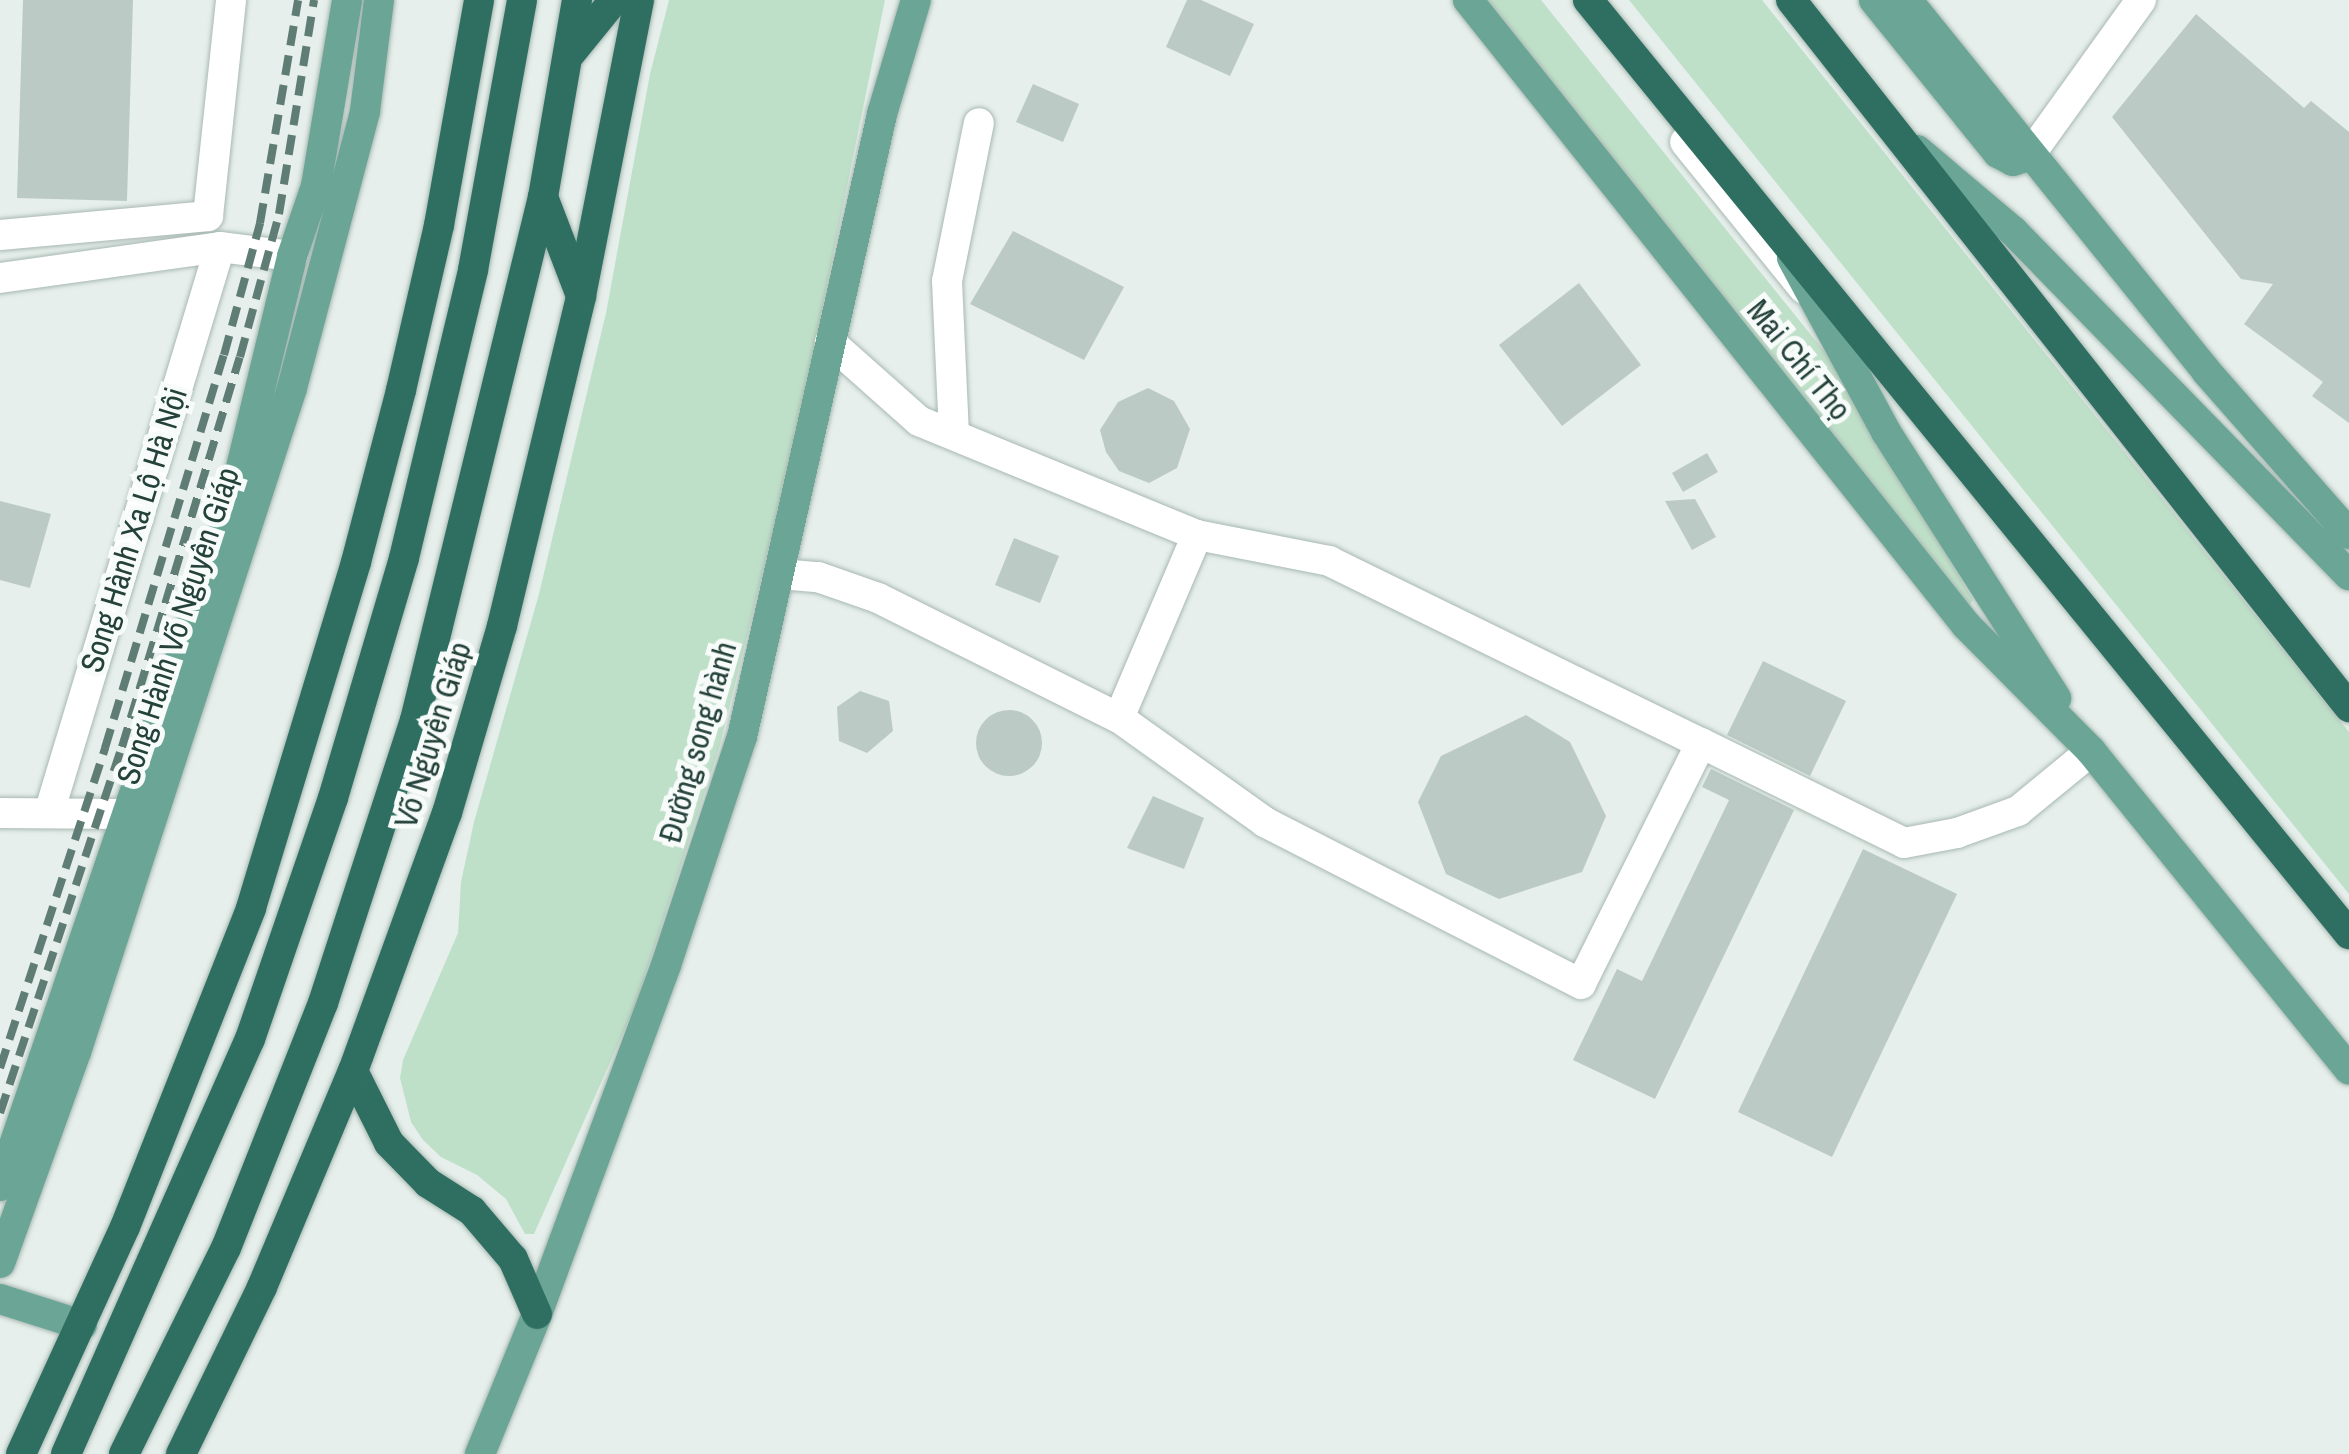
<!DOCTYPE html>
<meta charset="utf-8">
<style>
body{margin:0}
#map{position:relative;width:2349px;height:1454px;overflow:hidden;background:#e6efeb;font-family:"Archivo Narrow",sans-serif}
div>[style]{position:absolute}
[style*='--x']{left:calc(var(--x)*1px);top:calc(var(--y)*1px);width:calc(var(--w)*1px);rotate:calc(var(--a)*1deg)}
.green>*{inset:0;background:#bfe0c8}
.building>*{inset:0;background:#bbcac4}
.round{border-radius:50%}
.roads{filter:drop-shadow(0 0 2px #a8b8b2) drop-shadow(0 0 2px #a8b8b2)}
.minor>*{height:30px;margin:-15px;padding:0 15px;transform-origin:15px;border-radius:15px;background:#fff}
.major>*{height:30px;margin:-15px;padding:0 15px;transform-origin:15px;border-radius:15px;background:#6aa596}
.highway>*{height:30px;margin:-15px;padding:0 15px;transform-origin:15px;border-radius:15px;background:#2f6f62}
.rail>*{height:8px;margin-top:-4px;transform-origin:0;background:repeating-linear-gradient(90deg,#5f7d75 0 20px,transparent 0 30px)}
span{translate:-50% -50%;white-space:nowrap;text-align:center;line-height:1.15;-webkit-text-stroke:10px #f7fbf9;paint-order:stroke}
.street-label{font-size:32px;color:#24423a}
</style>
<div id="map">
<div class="green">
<i style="clip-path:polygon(669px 0,885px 0,796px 437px,720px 745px,636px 1004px,534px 1234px,525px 1234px,506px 1199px,477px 1175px,441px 1157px,423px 1140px,411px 1122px,400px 1078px,403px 1060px,458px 933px,461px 882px,474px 822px,539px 594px,606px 313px,650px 74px)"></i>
<i style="clip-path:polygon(1476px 0,1541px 0,1832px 361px,1973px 600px,1968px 608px)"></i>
<i style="clip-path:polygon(1629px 0,1762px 0,2349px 732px,2349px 894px)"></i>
</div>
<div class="building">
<i style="clip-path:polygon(23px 0,133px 0,127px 201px,17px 198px)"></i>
<i style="clip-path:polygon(1187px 0,1201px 0,1254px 24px,1230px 76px,1166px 47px)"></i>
<i style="clip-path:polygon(2196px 14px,2304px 108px,2311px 101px,2349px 132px,2349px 423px,2312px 396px,2323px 382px,2244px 324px,2273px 284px,2241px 279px,2112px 117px)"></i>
<i style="clip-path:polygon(1033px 84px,1079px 104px,1063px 142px,1016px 122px)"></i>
<i style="clip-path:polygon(1013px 231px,1124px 287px,1084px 360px,970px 304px)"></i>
<i style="clip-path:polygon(1579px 283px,1641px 365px,1562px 426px,1499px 345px)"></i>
<i style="clip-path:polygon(1148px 388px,1174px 401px,1190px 429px,1177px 468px,1149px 483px,1119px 471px,1106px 452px,1100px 430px,1118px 402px)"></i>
<i style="clip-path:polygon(1707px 453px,1718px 472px,1683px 492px,1672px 473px)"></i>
<i style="clip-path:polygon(1695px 499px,1716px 537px,1692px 550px,1665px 501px)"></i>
<i style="clip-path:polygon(0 501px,51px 514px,30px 588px,0 580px)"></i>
<i style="clip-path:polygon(1014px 538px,1059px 556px,1040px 603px,995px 585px)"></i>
<i style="clip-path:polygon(1763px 661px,1846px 701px,1810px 776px,1727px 735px)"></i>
<i style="clip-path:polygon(860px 691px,889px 701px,893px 731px,867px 753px,839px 741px,837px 707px)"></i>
<i class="round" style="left:976px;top:710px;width:66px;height:66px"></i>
<i style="clip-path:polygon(1526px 715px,1570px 742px,1606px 816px,1582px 872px,1499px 899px,1446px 874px,1418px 802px,1441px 756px)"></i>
<i style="clip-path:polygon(1711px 769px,1794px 810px,1655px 1099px,1573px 1060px,1617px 969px,1642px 981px,1729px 800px,1702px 787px)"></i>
<i style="clip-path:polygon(1153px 796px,1204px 818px,1184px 869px,1127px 848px)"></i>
<i style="clip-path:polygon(1863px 849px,1957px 894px,1832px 1157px,1738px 1112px)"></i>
</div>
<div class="roads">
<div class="minor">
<i style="--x:1685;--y:142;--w:189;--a:51"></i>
<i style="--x:2029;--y:156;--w:192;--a:-54.3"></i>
<i style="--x:0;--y:235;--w:209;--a:-5.2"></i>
<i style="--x:208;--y:216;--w:217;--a:-83.9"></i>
<i style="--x:0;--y:278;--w:222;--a:-8"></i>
<i style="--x:220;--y:247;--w:73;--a:7.1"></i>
<i style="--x:830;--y:342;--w:119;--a:41.6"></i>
<i style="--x:919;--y:421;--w:300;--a:22.3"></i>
<i style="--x:1197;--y:535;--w:135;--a:11.1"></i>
<i style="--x:1329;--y:561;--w:414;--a:26.1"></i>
<i style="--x:1701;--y:743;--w:269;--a:116.5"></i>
<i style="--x:1581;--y:984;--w:355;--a:-152.9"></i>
<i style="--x:1265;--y:822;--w:179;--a:-144.5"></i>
<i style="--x:954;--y:435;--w:154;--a:-92.6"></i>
<i style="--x:947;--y:281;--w:161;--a:-78.6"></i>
<i style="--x:780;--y:574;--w:38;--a:5"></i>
<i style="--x:818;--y:577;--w:64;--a:19.3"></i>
<i style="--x:878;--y:598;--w:269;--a:26.5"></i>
<i style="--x:1119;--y:718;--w:199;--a:-66.9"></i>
<i style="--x:1701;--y:743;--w:226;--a:26.2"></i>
<i style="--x:1904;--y:843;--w:54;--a:-10.7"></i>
<i style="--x:1957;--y:833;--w:65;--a:-19.8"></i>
<i style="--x:2018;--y:811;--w:94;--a:-39.4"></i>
<i style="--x:0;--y:813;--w:126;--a:0.5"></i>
<i style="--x:126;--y:814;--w:25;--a:14"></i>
<i style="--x:49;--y:813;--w:591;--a:-73.19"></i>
</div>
<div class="major">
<i style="--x:1468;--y:0;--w:799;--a:51.45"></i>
<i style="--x:1966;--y:625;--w:177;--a:45.2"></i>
<i style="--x:2091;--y:751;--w:410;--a:51"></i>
<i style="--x:1874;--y:0;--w:197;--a:51"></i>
<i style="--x:1998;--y:153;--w:17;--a:28"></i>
<i style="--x:2013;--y:161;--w:17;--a:-17"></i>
<i style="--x:1907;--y:0;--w:476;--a:51.1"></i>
<i style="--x:2206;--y:371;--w:217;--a:48.7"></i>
<i style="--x:1917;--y:150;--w:126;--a:40.2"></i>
<i style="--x:2013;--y:231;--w:481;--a:45.7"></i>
<i style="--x:1792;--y:258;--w:198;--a:61.6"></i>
<i style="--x:1886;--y:432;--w:316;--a:57.4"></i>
<i style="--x:0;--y:1186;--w:711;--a:-71.13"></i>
<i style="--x:230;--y:513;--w:264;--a:-76.4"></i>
<i style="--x:292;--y:256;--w:74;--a:-71.1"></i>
<i style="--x:316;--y:186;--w:189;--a:-80.5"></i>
<i style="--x:0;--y:1263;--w:224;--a:-70.2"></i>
<i style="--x:76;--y:1052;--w:698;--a:-71.98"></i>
<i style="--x:292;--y:388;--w:286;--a:-75.2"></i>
<i style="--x:365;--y:111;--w:112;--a:-82.8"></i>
<i style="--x:0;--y:1299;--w:86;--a:17.6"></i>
<i style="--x:480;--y:1454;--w:151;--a:-67.8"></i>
<i style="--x:537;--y:1314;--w:372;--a:-69.7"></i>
<i style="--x:666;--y:965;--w:240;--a:-71.6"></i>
<i style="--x:742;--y:737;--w:639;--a:-77.33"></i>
<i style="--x:882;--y:114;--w:119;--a:-73.4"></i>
</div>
<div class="highway">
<i style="--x:1588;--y:0;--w:1205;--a:50.83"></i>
<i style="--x:1791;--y:0;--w:901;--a:51.72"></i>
<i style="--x:571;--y:53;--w:68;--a:-50.9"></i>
<i style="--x:543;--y:197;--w:106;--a:69"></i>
<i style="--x:353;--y:1071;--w:80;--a:63.4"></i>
<i style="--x:389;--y:1143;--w:56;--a:45.7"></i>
<i style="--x:428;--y:1183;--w:52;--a:32.5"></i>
<i style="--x:472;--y:1211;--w:63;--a:49.5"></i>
<i style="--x:513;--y:1259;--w:60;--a:66.4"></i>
<i style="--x:21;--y:1454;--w:250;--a:-65.4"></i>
<i style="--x:125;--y:1227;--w:343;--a:-68.4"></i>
<i style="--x:251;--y:908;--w:362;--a:-73.1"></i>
<i style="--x:356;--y:562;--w:178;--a:-75.3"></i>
<i style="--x:401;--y:390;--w:169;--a:-77"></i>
<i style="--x:439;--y:225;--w:229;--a:-79.9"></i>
<i style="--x:66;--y:1454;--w:454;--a:-66.1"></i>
<i style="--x:250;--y:1039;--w:255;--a:-71"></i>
<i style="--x:333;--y:798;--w:250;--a:-73.5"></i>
<i style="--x:404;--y:558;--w:296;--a:-76.5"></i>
<i style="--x:473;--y:270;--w:274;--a:-79.7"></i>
<i style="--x:124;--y:1454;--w:230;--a:-63.7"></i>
<i style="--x:226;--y:1248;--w:264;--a:-68.4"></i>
<i style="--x:323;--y:1003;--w:298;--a:-72"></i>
<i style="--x:415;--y:720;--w:538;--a:-76.25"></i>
<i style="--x:543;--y:197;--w:200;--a:-80.2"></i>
<i style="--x:181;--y:1454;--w:186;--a:-64.1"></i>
<i style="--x:262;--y:1287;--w:234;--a:-67.2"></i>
<i style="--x:353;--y:1071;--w:275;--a:-70"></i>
<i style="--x:447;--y:813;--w:195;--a:-73.6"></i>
<i style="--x:502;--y:626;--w:339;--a:-76.5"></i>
<i style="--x:581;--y:296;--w:302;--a:-78.9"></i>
</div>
</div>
<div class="rail">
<i style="--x:0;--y:1068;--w:337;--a:-71.8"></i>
<i style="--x:105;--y:748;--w:411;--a:-73.2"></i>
<i style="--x:224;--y:355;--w:137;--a:-74.7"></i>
<i style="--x:260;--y:223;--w:226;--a:-80.3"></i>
<i style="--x:0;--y:1113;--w:386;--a:-71.6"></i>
<i style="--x:122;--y:747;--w:407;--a:-73.2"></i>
<i style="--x:240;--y:357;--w:148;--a:-74.7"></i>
<i style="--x:279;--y:214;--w:217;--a:-80.7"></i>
</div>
<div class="street-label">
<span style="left:1799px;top:360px;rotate:51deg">Mai Chí Thọ</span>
<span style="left:134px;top:530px;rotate:-73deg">Song Hành Xa Lộ Hà Nội</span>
<span style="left:178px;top:626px;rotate:-72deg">Song Hành Võ Nguyên Giáp</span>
<span style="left:433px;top:735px;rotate:-73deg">Võ Nguyên Giáp</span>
<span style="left:698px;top:742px;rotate:-74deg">Đường song hành</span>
</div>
</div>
